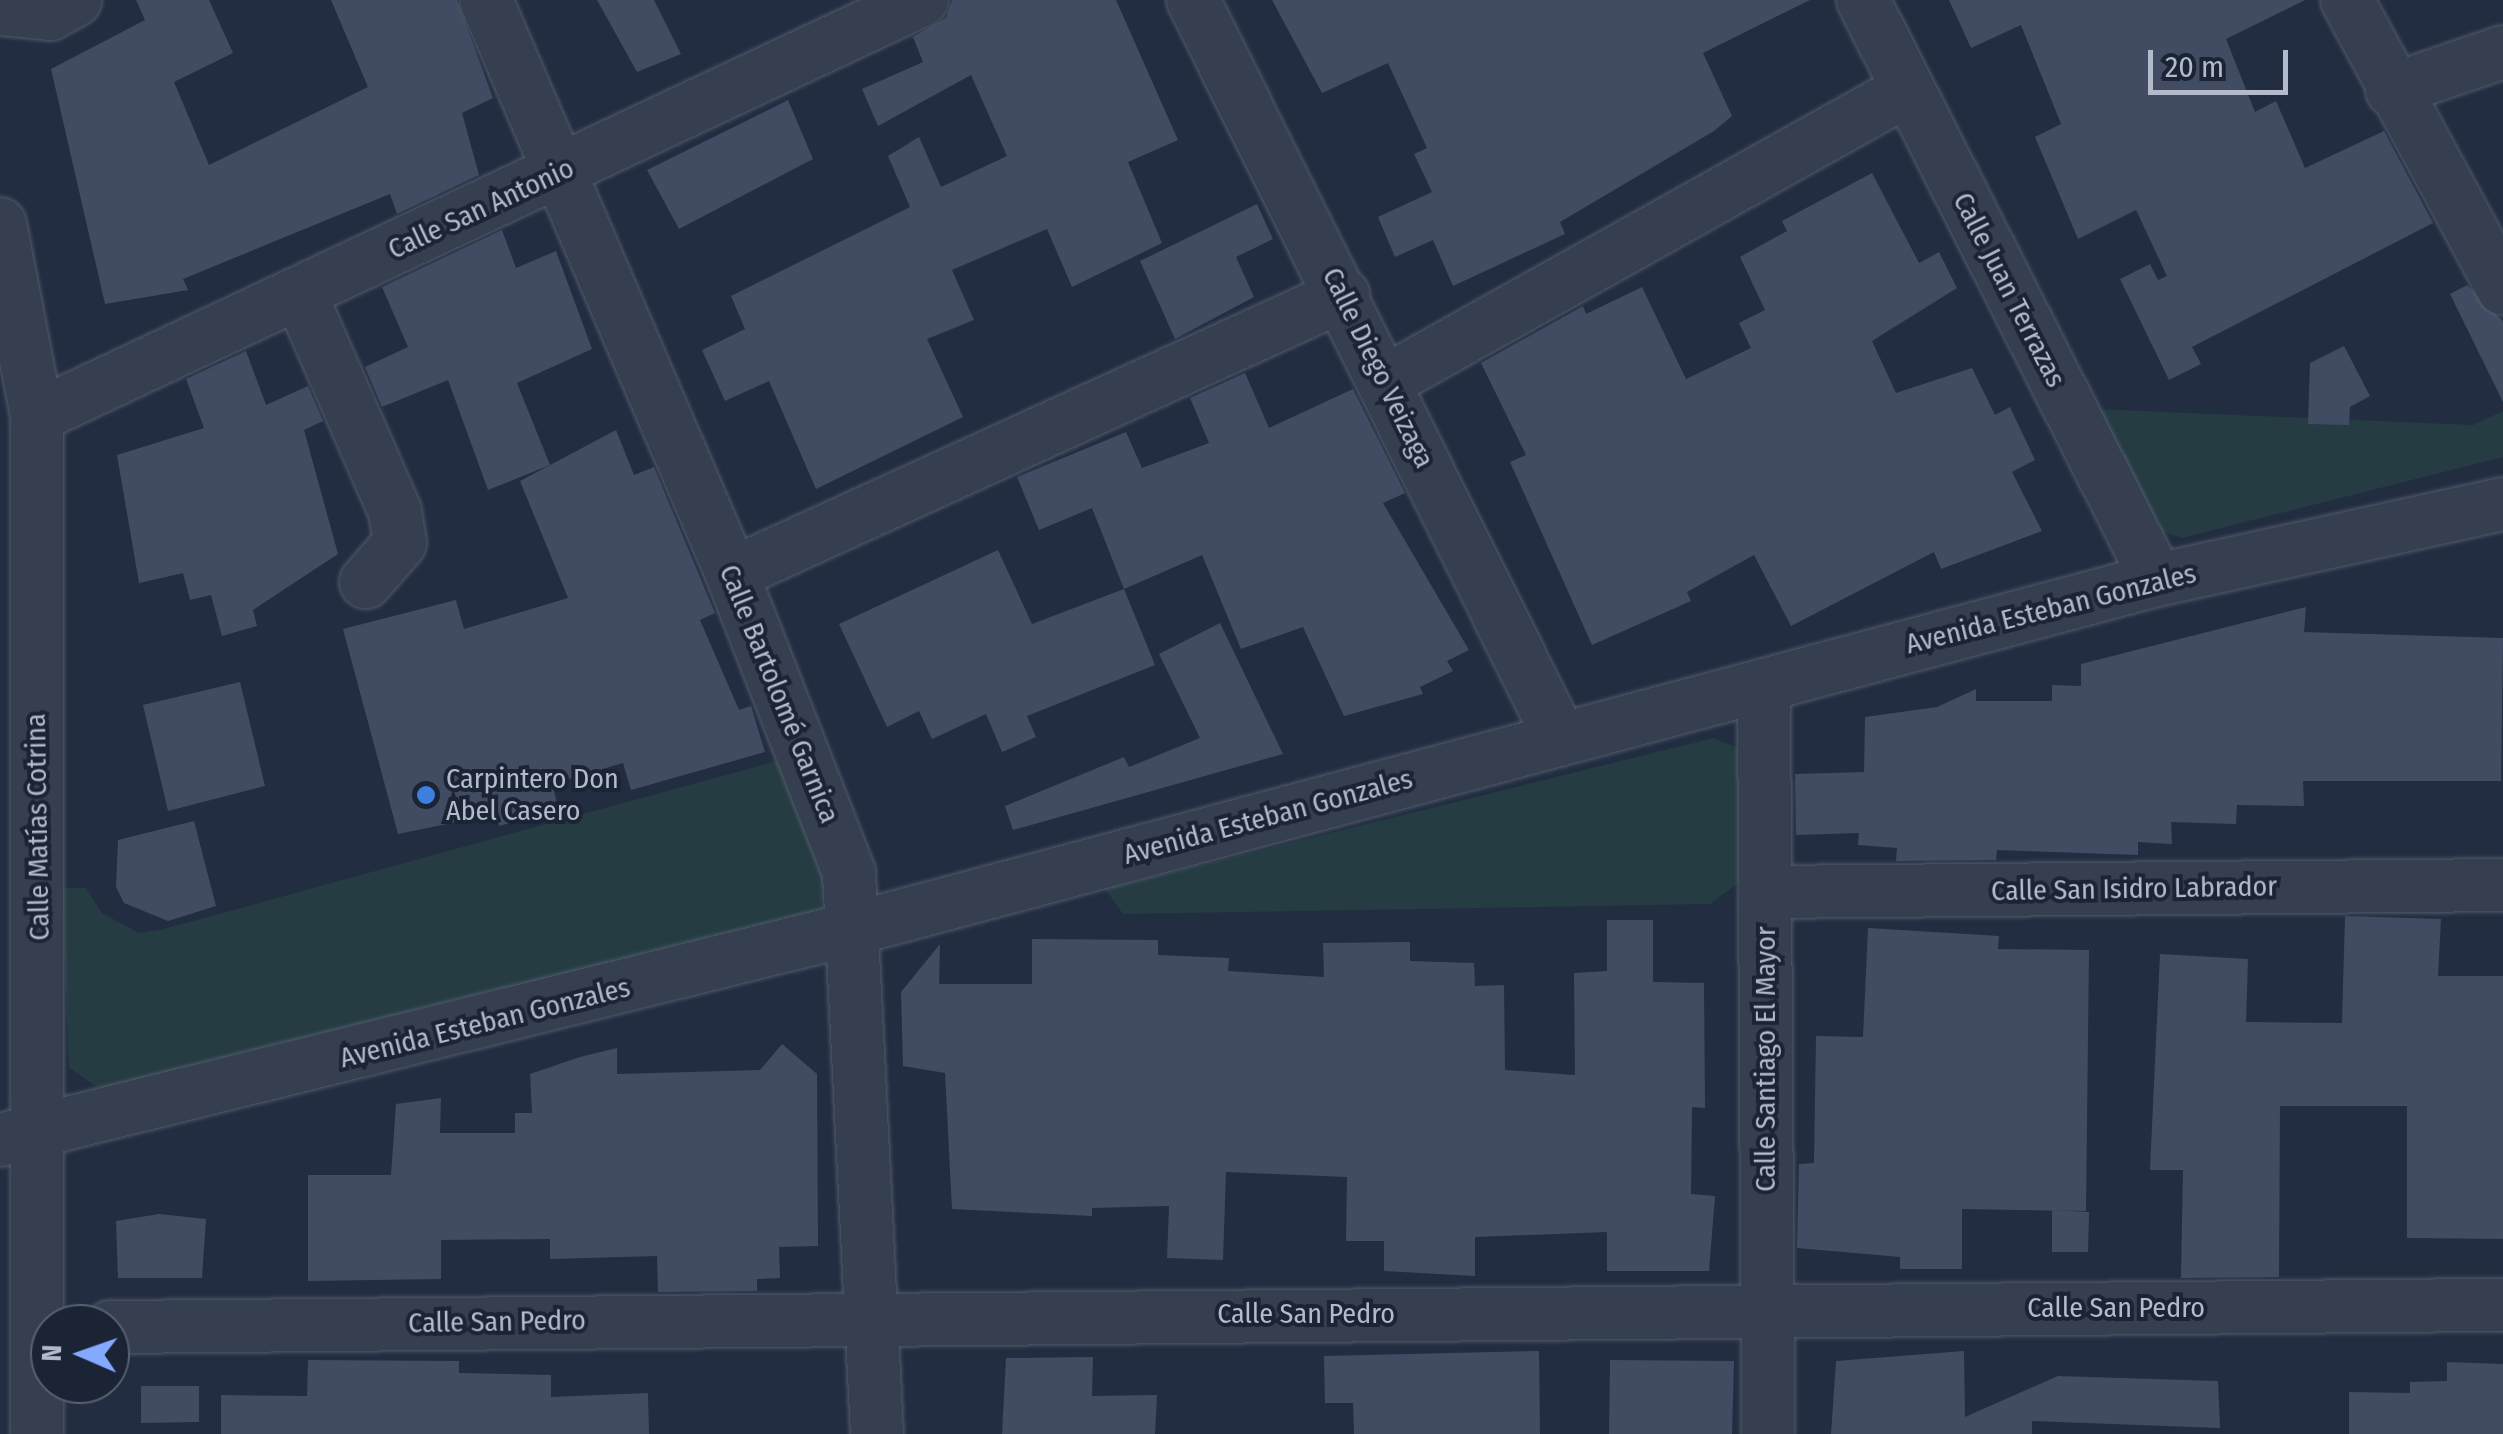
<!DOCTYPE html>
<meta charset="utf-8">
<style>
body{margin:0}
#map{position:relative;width:2503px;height:1434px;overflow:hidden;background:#222d41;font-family:"Fira Sans Condensed",sans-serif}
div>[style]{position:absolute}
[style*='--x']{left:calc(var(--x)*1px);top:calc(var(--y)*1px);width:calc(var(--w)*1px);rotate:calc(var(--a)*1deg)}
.green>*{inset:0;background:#243c42}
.building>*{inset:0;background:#414c63}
.roads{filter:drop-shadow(0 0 2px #515a6b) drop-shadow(0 0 2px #515a6b)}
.minor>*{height:52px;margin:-26px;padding:0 26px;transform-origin:26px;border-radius:26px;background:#363f50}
.dots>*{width:28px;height:28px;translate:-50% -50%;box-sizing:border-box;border:5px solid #1b2435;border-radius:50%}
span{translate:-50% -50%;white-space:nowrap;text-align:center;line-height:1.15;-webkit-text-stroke:8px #1b2435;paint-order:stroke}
.street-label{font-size:28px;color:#b3bacb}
.poi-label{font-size:28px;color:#b3bacb}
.left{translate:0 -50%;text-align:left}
.north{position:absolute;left:30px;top:1304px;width:100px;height:100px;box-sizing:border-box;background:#1b2435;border:2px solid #586071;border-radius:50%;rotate:272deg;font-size:28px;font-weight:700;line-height:40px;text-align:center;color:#b3bacb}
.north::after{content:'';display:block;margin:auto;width:35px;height:45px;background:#84a9ff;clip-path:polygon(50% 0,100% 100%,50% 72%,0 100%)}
.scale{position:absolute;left:2148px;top:50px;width:140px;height:45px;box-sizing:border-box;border:5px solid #b3bacb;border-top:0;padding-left:12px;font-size:30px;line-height:35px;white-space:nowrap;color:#b3bacb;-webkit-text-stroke:8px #1b2435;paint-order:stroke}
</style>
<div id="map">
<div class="green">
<i style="clip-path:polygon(2096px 409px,2473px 425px,2503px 411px,2503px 457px,2182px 538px,2156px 529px)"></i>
<i style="clip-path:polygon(1713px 738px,1738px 748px,1749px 875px,1710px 904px,1123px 914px,1105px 889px)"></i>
<i style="clip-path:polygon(780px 760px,825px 869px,820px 910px,108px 1094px,69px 1068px,62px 888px,86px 888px,102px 913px,139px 933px,164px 929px)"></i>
</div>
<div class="building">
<i style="clip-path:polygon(136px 0,209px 0,233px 53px,174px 82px,209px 165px,368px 87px,331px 0,457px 0,493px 98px,462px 113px,479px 175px,397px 214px,390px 194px,183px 279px,188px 290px,105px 304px,51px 69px,145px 20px)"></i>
<i style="clip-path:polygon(597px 0,654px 0,681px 54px,637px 72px)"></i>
<i style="clip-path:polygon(952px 0,1116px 0,1178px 140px,1128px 162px,1162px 243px,1072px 287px,1047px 229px,952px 270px,974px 320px,927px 339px,963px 417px,816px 489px,769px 381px,725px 401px,702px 350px,745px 329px,731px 296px,910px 207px,888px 156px,919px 137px,941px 187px,1007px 156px,971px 75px,878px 126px,862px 89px,923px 62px,913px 37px,946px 18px)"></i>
<i style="clip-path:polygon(1272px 0,1810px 0,1703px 53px,1732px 116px,1714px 131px,1560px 222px,1565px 234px,1453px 286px,1433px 240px,1395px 257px,1378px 217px,1432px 192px,1414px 154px,1427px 148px,1388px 63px,1322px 93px)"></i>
<i style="clip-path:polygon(1949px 0,2305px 0,2226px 39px,2255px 112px,2276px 101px,2305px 168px,2384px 131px,2433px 223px,2192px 347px,2201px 364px,2169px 380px,2120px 279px,2150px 264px,2158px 280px,2167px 276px,2136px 210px,2078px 239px,2035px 137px,2061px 124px,2021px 25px,1971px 48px)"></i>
<i style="clip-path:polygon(788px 100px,813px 159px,679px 229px,647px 170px)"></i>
<i style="clip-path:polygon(1872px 173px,1919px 263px,1939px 252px,1957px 288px,1872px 341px,1896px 393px,1972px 368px,1995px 415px,2010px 407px,2035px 460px,2012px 472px,2042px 531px,1941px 569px,1934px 552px,1791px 626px,1754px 555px,1687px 592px,1691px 601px,1592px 645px,1510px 462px,1526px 455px,1481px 363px,1583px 306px,1586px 314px,1642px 287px,1686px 379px,1751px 348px,1739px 323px,1765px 310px,1740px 257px,1787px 231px,1782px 221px)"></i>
<i style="clip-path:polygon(1257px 204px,1273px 239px,1236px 257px,1254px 297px,1175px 339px,1140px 261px)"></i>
<i style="clip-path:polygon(502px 230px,516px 268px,556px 251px,592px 349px,517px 383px,550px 465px,488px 490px,448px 380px,382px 407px,365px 367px,408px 347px,382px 287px)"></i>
<i style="clip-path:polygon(2467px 285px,2503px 321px,2503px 402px,2450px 294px)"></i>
<i style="clip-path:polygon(2344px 346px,2370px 396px,2350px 407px,2349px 425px,2308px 424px,2310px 363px)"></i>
<i style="clip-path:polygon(246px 351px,266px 405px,308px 386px,323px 421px,304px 430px,338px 554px,253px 610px,257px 626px,222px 636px,211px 595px,190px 600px,183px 573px,139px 583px,117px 455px,204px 428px,186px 379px)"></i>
<i style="clip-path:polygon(1245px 373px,1269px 428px,1353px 389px,1405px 493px,1383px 503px,1469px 650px,1447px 661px,1453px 671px,1420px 687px,1423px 694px,1344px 716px,1303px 627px,1241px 649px,1202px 555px,1124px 589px,1092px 508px,1039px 530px,1017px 477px,1126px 432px,1142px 468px,1209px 443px,1190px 398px)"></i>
<i style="clip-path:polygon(616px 430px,634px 475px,654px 467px,715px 613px,700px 620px,739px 710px,751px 706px,765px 752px,631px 790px,623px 763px,552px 784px,559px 810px,499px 826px,496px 814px,398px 834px,343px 629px,456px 600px,464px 629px,568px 598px,520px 481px)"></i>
<i style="clip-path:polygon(998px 550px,1032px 624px,1124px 589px,1155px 665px,1027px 716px,1036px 737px,1002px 752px,986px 714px,932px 739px,919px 711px,887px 727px,839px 624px)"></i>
<i style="clip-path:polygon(2306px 607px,2304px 632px,2503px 638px,2501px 781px,2303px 781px,2304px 806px,2237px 805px,2236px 824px,2171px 822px,2172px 844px,2138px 842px,2138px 855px,1997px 850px,1996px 860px,1896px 861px,1897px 848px,1858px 845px,1859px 833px,1796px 835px,1795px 774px,1864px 772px,1865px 717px,1937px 707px,1976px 689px,1976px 701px,2052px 701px,2052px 685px,2081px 686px,2081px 664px)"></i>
<i style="clip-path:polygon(1220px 623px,1283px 754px,1013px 830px,1005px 806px,1124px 757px,1129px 767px,1200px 738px,1159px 654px)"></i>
<i style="clip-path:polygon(240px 682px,265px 786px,168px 811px,143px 705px)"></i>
<i style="clip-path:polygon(194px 821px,216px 906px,168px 921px,124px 903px,116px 887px,118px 840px)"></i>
<i style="clip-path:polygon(2345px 916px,2441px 919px,2438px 976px,2503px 976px,2503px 1239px,2407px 1238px,2407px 1106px,2280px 1106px,2279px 1277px,2181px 1278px,2183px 1170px,2150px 1170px,2160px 954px,2248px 959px,2246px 1022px,2342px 1023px)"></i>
<i style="clip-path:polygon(1607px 920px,1653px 920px,1653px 982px,1704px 983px,1705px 1108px,1692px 1107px,1691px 1194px,1715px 1196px,1709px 1271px,1607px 1271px,1607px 1232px,1475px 1237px,1475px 1276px,1384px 1271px,1384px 1241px,1346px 1241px,1347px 1177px,1226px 1172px,1223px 1260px,1167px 1258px,1169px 1206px,1092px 1208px,1092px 1216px,952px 1209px,945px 1073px,903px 1066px,901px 992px,940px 944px,939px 984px,1032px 984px,1032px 939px,1158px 940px,1158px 955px,1229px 958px,1228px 971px,1324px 977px,1323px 943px,1410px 942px,1410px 961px,1474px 963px,1475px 986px,1504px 985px,1505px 1070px,1575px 1075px,1574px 973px,1607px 971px)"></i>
<i style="clip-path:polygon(1868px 928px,1999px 936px,1998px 949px,2089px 950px,2086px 1211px,1962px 1209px,1962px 1269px,1900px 1269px,1900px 1257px,1797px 1248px,1799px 1164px,1814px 1163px,1816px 1036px,1863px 1037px)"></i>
<i style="clip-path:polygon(782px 1044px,817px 1074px,818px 1246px,779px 1247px,780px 1278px,757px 1279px,757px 1291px,658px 1292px,657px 1256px,550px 1259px,550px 1239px,441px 1240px,441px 1279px,308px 1281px,308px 1175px,391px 1175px,396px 1104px,441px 1098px,440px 1133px,515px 1133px,515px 1113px,532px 1113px,530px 1074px,580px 1057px,617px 1048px,617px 1074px,760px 1070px)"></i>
<i style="clip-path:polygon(2052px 1210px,2089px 1212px,2088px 1252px,2052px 1252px)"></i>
<i style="clip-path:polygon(159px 1214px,206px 1219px,202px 1278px,118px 1278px,116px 1221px)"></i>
<i style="clip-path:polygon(1539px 1351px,1540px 1434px,1354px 1434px,1353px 1403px,1325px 1403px,1324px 1356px)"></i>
<i style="clip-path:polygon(1964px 1351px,1965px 1417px,2058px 1376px,2218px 1381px,2220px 1428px,2032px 1421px,2032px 1434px,1831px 1434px,1836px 1361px)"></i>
<i style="clip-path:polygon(1093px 1357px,1092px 1396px,1157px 1395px,1155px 1434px,1002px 1434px,1006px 1358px)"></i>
<i style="clip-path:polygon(308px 1360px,459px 1361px,459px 1373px,551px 1375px,551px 1397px,648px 1393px,649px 1434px,221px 1434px,221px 1395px,307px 1396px)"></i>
<i style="clip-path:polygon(1610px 1360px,1734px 1361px,1732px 1434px,1609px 1434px)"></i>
<i style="clip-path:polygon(2447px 1362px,2503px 1364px,2503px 1434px,2349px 1434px,2349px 1392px,2410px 1393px,2410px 1382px,2447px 1381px)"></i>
<i style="clip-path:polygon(141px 1386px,199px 1386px,199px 1422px,141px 1423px)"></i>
</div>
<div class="roads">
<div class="minor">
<i style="--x:486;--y:0;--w:624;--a:66.8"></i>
<i style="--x:732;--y:574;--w:321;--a:68.6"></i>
<i style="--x:849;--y:873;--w:562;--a:87.14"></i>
<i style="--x:1193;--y:0;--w:824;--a:63.56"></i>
<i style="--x:1863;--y:0;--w:650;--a:63.12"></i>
<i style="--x:2347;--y:0;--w:328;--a:61.6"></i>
<i style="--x:0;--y:9;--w:50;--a:5.7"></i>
<i style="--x:50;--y:14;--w:29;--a:-29"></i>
<i style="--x:2392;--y:90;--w:117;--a:-18.9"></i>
<i style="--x:0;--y:224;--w:196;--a:79.1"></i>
<i style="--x:37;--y:416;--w:1018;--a:90"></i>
<i style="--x:300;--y:294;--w:237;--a:66.4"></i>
<i style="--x:395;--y:511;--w:32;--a:81"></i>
<i style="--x:400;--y:543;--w:52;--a:131.1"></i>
<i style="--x:1385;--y:382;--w:598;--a:-29.22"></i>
<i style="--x:37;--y:416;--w:978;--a:-25.18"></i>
<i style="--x:732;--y:574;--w:672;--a:-24.54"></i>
<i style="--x:1764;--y:685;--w:749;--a:89.69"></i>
<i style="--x:1765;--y:892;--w:738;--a:-0.54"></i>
<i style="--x:0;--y:1140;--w:882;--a:-13.91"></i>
<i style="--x:856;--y:928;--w:1347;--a:-14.98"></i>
<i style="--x:2157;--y:580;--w:354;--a:-12.4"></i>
<i style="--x:110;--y:1327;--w:2393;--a:-0.53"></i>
</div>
</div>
<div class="dots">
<i style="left:426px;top:795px;background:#3f7fe0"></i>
</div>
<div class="street-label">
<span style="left:481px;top:209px;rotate:-25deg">Calle San Antonio</span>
<span style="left:2009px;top:290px;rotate:63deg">Calle Juan Terrazas</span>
<span style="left:1378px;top:368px;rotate:64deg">Calle Diego Veizaga</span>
<span style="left:2051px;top:609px;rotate:-14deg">Avenida Esteban Gonzales</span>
<span style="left:779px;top:694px;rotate:68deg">Calle Bartolomé Garnica</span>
<span style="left:1268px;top:817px;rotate:-15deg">Avenida Esteban Gonzales</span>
<span style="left:38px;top:827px;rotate:-91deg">Calle Matías Cotrina</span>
<span style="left:2134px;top:889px;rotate:-1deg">Calle San Isidro Labrador</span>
<span style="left:485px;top:1023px;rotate:-14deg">Avenida Esteban Gonzales</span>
<span style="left:1766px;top:1059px;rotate:-90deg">Calle Santiago El Mayor</span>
<span style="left:2116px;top:1308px">Calle San Pedro</span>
<span style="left:1306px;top:1314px">Calle San Pedro</span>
<span style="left:497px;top:1322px;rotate:-1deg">Calle San Pedro</span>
</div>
<div class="poi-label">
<span class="left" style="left:446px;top:795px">Carpintero Don<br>Abel Casero</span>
</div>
<div class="north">N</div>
<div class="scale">20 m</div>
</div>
